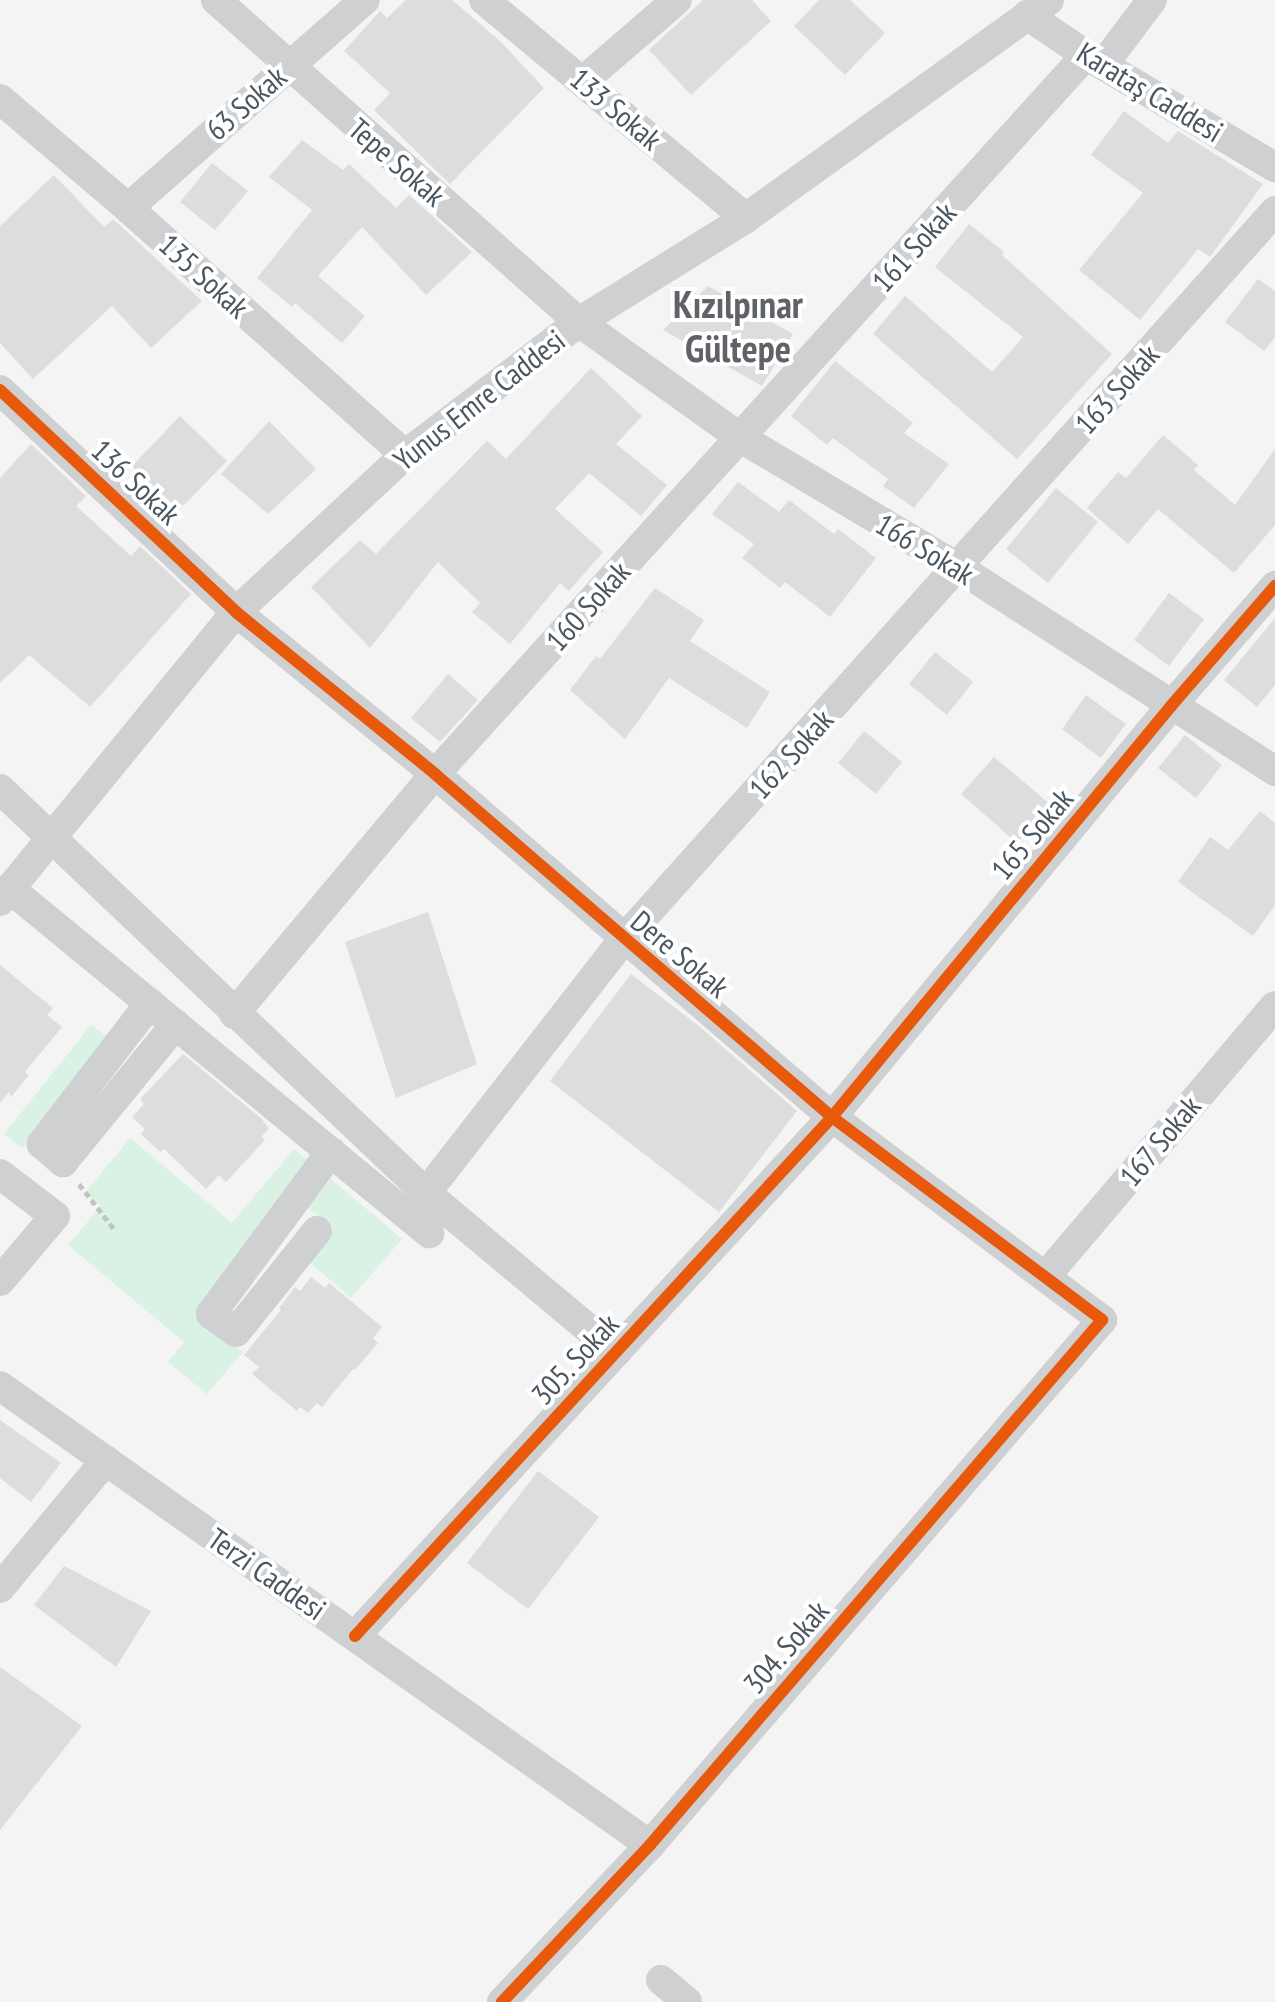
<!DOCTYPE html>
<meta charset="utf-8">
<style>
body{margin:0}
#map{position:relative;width:1275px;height:2002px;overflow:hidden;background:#f4f4f4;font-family:"PT Sans Narrow",sans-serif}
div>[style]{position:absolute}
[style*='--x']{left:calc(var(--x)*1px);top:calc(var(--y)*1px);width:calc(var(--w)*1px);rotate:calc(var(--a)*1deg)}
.green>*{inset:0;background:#d9f2e3}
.building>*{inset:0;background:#ddddde}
.path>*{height:5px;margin-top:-2.5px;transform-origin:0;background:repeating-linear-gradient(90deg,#bcc7c4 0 6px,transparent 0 10px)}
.minor>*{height:30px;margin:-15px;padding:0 15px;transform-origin:15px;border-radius:15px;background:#ced0d2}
.cycleway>*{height:12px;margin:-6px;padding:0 6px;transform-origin:6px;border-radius:6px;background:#e8590c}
span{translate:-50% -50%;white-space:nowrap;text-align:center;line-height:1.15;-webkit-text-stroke:8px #fff;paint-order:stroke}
.street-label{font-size:30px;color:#4a5661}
.district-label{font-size:38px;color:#5f6368;font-weight:700}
</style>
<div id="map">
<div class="green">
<i style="clip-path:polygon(91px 1025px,110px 1039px,23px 1148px,4px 1134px)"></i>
<i style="clip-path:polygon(130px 1138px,232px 1223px,294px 1149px,314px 1166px,197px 1314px,243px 1352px,207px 1394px,168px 1362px,184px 1342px,68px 1245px,101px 1206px,85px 1193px)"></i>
<i style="clip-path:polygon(331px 1179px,402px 1239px,351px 1298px,308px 1261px,334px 1229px,307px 1207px)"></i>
</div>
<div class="building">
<i style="clip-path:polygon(406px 0,452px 0,499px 40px,544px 88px,450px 184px,374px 110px,390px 93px,344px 51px,380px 11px,387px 18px)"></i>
<i style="clip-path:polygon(703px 0,752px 0,771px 21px,691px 95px,649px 50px)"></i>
<i style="clip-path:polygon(819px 0,850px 0,885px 33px,845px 75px,794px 26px)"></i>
<i style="clip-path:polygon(1124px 111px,1168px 143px,1178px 131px,1263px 184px,1210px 257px,1198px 249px,1140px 320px,1079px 270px,1143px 193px,1091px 155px)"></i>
<i style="clip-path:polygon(302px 140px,343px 170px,349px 164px,396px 208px,409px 195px,472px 252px,426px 295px,362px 227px,318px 276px,365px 316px,342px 343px,295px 303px,292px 307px,257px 278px,312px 210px,269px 177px)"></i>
<i style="clip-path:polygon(212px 163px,248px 191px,215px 230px,180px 202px)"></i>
<i style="clip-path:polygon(54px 175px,104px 227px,113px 219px,202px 301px,151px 348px,112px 306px,33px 379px,0 343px,0 226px)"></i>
<i style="clip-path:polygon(969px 224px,1004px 252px,1002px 255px,1112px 354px,1017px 459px,873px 334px,905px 296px,992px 372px,1023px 337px,935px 267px)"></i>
<i style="clip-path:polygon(1258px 279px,1275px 291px,1275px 337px,1264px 351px,1225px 322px)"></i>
<i style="clip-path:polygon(708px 286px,793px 334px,762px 386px,663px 330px)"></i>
<i style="clip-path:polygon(835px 361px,913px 423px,904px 433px,949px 464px,914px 508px,883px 486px,888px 479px,833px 438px,827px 445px,791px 416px)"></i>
<i style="clip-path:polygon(591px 368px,642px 416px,616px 444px,667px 485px,641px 516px,589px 473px,555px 509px,603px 552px,569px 591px,560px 583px,510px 644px,472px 612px,480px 603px,438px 562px,370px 648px,311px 587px,360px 540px,376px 554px,487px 441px,506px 459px)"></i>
<i style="clip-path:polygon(180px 416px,227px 461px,179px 510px,132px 466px)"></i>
<i style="clip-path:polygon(269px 421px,316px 469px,268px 514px,221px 474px)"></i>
<i style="clip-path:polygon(1163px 435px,1198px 465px,1194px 470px,1235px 505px,1275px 449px,1275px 525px,1234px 573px,1158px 509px,1128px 544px,1087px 508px,1118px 472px,1126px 478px)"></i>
<i style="clip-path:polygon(31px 444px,86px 496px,76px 506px,131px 556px,140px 546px,191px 594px,90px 707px,29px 655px,0 683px,0 478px)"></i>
<i style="clip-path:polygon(738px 482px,779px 512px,789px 500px,834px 534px,838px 529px,876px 558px,830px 617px,785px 582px,780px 588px,742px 558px,754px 544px,712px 514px)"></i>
<i style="clip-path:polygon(1056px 488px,1098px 522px,1048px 583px,1006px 549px)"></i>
<i style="clip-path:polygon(655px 588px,704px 620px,690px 641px,770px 692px,747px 728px,669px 678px,625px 739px,570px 690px,596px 656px,600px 659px)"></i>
<i style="clip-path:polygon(1169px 593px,1204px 619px,1169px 666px,1134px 640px)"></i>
<i style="clip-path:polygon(1275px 618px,1275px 685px,1257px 707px,1224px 680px)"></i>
<i style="clip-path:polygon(935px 652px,973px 682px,947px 715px,909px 684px)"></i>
<i style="clip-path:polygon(448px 674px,478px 700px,440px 742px,411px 718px)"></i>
<i style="clip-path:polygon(1086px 695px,1126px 724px,1101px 758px,1062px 729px)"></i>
<i style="clip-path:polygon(864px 731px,902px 762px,876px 794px,838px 763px)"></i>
<i style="clip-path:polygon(1185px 735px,1222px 765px,1196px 798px,1158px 768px)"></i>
<i style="clip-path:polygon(994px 757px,1051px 805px,1017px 843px,961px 794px)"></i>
<i style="clip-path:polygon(1260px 811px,1275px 823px,1275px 905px,1253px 936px,1178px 882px,1210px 837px,1228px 850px)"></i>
<i style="clip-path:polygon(428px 912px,477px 1064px,396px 1098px,345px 942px)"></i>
<i style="clip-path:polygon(0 965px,53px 1008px,47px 1015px,62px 1027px,25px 1072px,29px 1075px,11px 1097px,9px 1092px,0 1103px)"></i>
<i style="clip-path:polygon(631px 974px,700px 1027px,797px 1111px,719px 1212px,550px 1081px)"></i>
<i style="clip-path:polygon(183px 1054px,261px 1118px,269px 1129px,261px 1137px,265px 1140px,226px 1182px,219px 1175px,206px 1189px,164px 1149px,160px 1152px,141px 1134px,145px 1129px,132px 1117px,144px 1104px,140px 1099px)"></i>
<i style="clip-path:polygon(311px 1277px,325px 1288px,329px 1283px,382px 1327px,373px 1338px,378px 1343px,355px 1370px,353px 1369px,322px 1407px,317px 1403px,308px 1413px,300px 1407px,297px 1411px,252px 1374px,259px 1367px,244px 1355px,281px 1310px,279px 1308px,295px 1287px,300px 1291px)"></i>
<i style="clip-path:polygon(0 1420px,61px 1463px,31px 1502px,0 1478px)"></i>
<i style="clip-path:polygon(538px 1471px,599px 1517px,528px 1609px,467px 1563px)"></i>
<i style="clip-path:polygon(64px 1566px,151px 1611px,116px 1667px,34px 1605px)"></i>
<i style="clip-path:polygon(0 1667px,82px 1726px,0 1830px)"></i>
</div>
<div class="path">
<i style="--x:79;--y:1184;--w:58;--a:52"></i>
</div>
<div class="minor">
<i style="--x:216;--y:0;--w:485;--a:41.6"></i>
<i style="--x:579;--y:322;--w:199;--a:35.6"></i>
<i style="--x:741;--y:438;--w:254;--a:30.8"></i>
<i style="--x:959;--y:568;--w:376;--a:32.7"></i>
<i style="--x:484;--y:0;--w:341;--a:39.8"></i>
<i style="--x:1027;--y:15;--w:71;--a:34.1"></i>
<i style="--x:1086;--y:55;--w:220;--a:30.7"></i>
<i style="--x:1103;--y:65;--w:81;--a:-53"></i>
<i style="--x:583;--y:81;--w:124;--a:-40.8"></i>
<i style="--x:0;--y:99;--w:168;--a:40.4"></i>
<i style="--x:128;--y:208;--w:371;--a:41.7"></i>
<i style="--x:128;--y:208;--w:315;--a:-41.3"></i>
<i style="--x:0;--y:390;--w:324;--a:43.2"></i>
<i style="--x:236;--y:612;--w:257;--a:39.1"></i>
<i style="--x:435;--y:774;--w:525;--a:40.83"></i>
<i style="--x:832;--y:1117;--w:338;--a:36.9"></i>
<i style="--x:1102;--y:1320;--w:693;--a:130.73"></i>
<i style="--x:650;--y:1845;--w:216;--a:133.3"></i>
<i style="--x:0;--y:789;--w:587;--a:43.48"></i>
<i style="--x:426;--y:1193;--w:248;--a:39.9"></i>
<i style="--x:9;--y:888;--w:544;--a:39.4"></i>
<i style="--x:0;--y:901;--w:373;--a:-50.8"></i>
<i style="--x:236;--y:612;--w:231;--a:-42.9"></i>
<i style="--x:405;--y:455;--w:219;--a:-37.4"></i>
<i style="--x:579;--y:322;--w:197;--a:-31.9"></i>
<i style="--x:746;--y:218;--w:373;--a:-35.7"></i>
<i style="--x:150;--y:1003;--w:178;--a:127.5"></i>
<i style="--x:42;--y:1144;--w:28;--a:41"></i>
<i style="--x:63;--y:1162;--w:178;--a:-50.7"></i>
<i style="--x:234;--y:1014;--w:313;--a:-50.1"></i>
<i style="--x:435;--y:774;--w:970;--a:-47.84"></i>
<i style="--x:0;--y:1174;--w:69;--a:37.4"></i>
<i style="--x:55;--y:1216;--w:85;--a:130.2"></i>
<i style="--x:426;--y:1193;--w:321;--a:-52.1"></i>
<i style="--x:623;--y:940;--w:978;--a:-48.19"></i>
<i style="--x:317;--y:1231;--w:129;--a:128.7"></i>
<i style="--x:236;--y:1332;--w:31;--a:-144"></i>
<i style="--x:211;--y:1314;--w:202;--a:-53.5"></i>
<i style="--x:1045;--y:1277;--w:355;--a:-49.7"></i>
<i style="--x:0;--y:1386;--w:796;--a:35.23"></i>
<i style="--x:0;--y:1588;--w:166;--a:-50.4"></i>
<i style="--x:355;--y:1636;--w:705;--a:-47.41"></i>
<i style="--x:832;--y:1117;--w:533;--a:-50.48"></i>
<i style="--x:1171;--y:706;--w:159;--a:-49.1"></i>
<i style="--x:661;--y:1980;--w:34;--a:40"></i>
</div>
<div class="cycleway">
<i style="--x:0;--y:390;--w:324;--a:43.2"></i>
<i style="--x:236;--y:612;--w:257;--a:39.1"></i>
<i style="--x:435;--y:774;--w:525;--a:40.83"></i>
<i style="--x:832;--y:1117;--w:338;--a:36.9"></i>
<i style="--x:1102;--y:1320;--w:693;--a:130.73"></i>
<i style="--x:650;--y:1845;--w:216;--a:133.3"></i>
<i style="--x:355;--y:1636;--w:705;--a:-47.41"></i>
<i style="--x:832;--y:1117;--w:533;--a:-50.48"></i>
<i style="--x:1171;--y:706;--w:159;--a:-49.1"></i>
</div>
<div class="street-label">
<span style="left:1150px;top:92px;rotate:31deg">Karataş Caddesi</span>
<span style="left:246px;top:103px;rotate:-41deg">63 Sokak</span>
<span style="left:616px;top:109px;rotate:40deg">133 Sokak</span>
<span style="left:397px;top:162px;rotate:41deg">Tepe Sokak</span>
<span style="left:914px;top:247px;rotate:-48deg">161 Sokak</span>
<span style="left:204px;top:276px;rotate:42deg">135 Sokak</span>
<span style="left:1117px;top:389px;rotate:-48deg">163 Sokak</span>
<span style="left:479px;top:400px;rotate:-38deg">Yunus Emre Caddesi</span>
<span style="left:136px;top:482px;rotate:43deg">136 Sokak</span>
<span style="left:925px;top:549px;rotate:31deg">166 Sokak</span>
<span style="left:588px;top:606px;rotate:-48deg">160 Sokak</span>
<span style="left:791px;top:754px;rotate:-48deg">162 Sokak</span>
<span style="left:1032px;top:834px;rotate:-50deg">165 Sokak</span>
<span style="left:680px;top:954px;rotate:40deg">Dere Sokak</span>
<span style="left:1160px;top:1141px;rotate:-50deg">167 Sokak</span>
<span style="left:575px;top:1359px;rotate:-47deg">305. Sokak</span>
<span style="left:267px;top:1574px;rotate:35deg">Terzi Caddesi</span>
<span style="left:786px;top:1647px;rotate:-49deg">304. Sokak</span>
</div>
<div class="district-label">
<span style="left:738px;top:326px">Kızılpınar<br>Gültepe</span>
</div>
</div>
